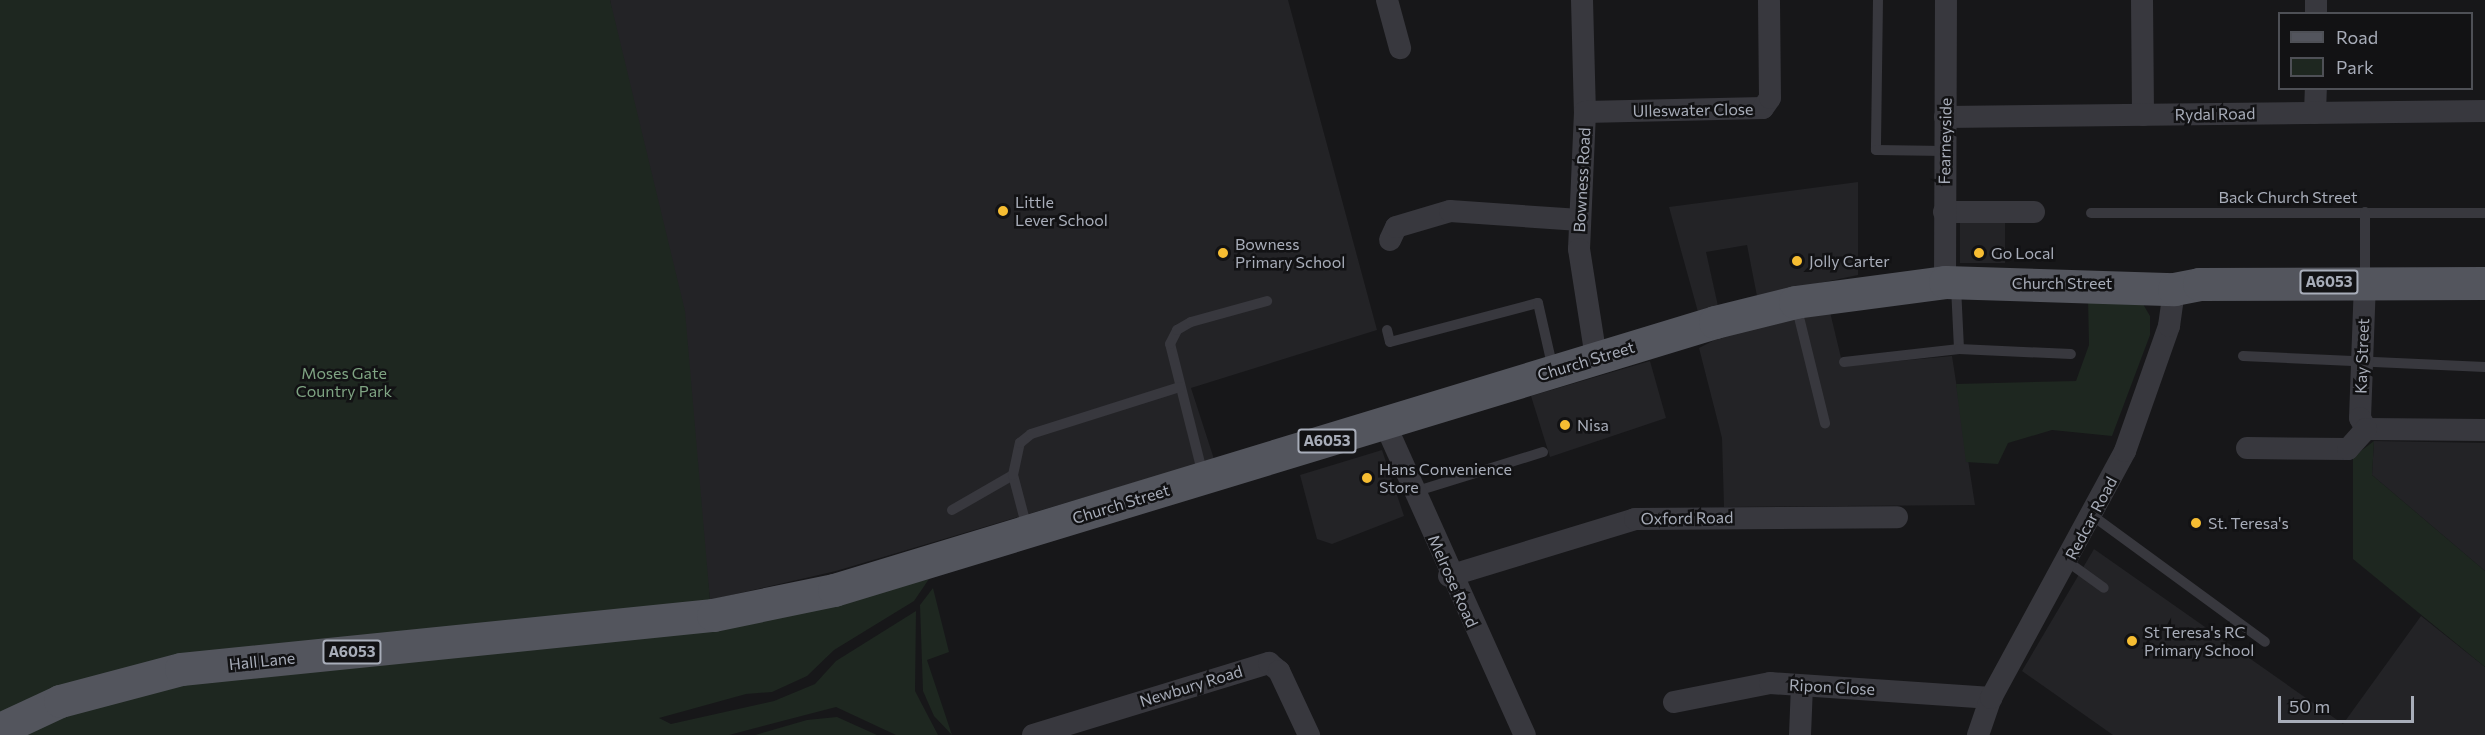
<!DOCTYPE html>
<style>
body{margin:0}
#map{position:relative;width:2485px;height:735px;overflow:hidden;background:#171719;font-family:Commissioner,sans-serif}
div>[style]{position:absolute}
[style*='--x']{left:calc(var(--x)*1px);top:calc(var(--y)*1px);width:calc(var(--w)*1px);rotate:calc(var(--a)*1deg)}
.built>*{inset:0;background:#232326}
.green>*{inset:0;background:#1e2720}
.lane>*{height:10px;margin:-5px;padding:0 5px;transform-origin:5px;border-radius:5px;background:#38383e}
.street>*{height:22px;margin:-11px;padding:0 11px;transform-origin:11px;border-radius:11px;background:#38383e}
.primary>*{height:33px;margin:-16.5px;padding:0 16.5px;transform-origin:16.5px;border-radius:16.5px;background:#53555d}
.dots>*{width:16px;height:16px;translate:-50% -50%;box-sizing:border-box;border:3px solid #121214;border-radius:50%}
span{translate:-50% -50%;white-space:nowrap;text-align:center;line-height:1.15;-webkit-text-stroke:5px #121214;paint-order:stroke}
.shield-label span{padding:2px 4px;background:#121214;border:2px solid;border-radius:4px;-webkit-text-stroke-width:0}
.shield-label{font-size:15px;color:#a8adb9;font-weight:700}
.street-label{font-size:16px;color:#a8adb9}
.poi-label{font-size:16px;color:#a8adb9}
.left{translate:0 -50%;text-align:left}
.park-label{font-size:16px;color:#7fa483}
.legend{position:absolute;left:2278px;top:12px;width:195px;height:78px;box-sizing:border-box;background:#121214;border:2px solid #4e5056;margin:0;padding:8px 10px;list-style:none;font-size:18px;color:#a8adb9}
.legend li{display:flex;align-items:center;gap:12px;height:30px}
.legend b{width:30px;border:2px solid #4e5056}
.scale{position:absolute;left:2278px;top:696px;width:136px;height:27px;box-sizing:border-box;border:3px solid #a8adb9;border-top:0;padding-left:8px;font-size:18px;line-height:21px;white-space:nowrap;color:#a8adb9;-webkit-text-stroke:4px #121214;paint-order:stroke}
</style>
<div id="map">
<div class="built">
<i style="clip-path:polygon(610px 0,1288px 0,1377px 330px,1191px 388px,1214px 459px,836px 571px,710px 600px,697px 488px)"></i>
<i style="clip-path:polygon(1858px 182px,1858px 275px,1757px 296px,1747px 245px,1706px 252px,1718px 306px,1698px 312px,1669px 207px)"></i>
<i style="clip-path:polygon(2005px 218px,2005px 263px,1960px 263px,1960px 219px)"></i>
<i style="clip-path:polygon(1830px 312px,1843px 366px,1952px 356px,1975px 505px,1724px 507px,1722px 438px,1699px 348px,1732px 331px)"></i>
<i style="clip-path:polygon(1650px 361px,1666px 418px,1550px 457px,1531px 396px)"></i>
<i style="clip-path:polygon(2374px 441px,2485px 443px,2485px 571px,2372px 475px)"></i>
<i style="clip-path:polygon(1382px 450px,1404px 516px,1332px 544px,1317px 539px,1300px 475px)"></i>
<i style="clip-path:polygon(2094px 549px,2343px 724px,2421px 616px,2485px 667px,2485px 735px,2113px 735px,2022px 671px)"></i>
</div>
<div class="green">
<i style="clip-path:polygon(0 0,610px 0,685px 311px,710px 600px,818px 606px,929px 579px,914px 601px,834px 650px,807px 676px,772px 692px,746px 694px,659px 718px,671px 724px,774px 701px,815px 684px,836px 661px,916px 611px,915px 691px,938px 735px,896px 735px,836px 707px,729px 735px,0 735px)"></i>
<i style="clip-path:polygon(2088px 299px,2143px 304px,2150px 316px,2150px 335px,2112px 436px,2052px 430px,2008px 443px,1998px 464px,1966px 462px,1956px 384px,2076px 381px,2089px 345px)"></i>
<i style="clip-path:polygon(2374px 441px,2372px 475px,2485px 571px,2485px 667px,2353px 559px,2353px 457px)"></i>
<i style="clip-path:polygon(933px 588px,949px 652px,927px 660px,952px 735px,934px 716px,923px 691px,920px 605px)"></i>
<i style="clip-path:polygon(837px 717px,877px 735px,755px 735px,807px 720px)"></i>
</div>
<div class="lane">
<i style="--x:1878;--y:0;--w:150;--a:90.8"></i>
<i style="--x:1876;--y:150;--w:69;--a:0.8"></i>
<i style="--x:2091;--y:213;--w:394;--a:0"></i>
<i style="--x:2365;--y:281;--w:69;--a:-90"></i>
<i style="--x:1956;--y:287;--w:62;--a:87.2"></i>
<i style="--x:1796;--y:305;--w:122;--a:76.2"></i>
<i style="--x:1387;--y:330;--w:12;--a:76"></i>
<i style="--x:1390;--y:342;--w:153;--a:-14.8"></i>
<i style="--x:1538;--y:303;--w:68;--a:77.2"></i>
<i style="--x:2243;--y:356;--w:242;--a:2.6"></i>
<i style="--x:1844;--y:362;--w:116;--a:-6.4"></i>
<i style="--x:1959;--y:349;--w:112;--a:2.6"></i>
<i style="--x:1203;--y:475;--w:135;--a:-104.1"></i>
<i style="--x:1170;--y:344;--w:16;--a:-63"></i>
<i style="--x:1177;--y:330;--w:16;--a:-30"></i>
<i style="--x:1191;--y:322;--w:79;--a:-15.4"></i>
<i style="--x:1414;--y:492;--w:135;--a:-17.2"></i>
<i style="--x:952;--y:510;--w:70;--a:-29.8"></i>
<i style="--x:2093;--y:516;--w:213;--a:36.2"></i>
<i style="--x:1027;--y:528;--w:55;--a:-104.8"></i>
<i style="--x:1013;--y:475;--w:33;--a:-78"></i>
<i style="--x:1020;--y:443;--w:14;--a:-39"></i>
<i style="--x:1031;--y:434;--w:156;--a:-17.5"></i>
<i style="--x:2068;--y:562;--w:44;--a:35.8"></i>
</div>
<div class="street">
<i style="--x:1387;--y:0;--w:50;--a:74.8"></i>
<i style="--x:1582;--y:0;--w:112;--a:88.5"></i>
<i style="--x:1585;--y:112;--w:137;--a:92.5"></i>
<i style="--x:1579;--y:249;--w:110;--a:81.1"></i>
<i style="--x:2142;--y:0;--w:115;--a:89.5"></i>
<i style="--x:2316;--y:14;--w:14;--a:-90"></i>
<i style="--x:1585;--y:112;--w:178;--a:-1.3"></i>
<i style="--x:1763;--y:108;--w:12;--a:-55"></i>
<i style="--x:1770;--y:98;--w:98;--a:-90.6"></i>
<i style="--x:2315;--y:113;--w:25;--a:-88"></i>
<i style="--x:1945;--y:117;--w:540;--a:-0.64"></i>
<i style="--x:1944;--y:212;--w:90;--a:0"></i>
<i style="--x:1390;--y:240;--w:14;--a:-65"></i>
<i style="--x:1396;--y:227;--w:56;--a:-16.5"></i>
<i style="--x:1450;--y:211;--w:130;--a:4"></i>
<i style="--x:1945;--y:282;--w:282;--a:-89.8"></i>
<i style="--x:2365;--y:282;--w:136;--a:92.1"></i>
<i style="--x:2360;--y:418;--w:13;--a:61"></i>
<i style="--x:1385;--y:424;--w:341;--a:65.8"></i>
<i style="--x:2366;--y:429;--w:119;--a:0.5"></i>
<i style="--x:2247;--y:448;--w:101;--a:0.6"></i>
<i style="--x:2348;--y:449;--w:27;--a:-48"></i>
<i style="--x:1449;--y:576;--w:195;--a:-17"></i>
<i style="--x:1635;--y:519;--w:262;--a:-0.4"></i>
<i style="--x:1674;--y:702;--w:98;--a:-11.2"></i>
<i style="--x:1770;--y:683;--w:222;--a:3.9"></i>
<i style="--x:1033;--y:735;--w:247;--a:-17"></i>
<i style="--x:1269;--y:663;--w:13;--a:39"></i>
<i style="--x:1279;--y:671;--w:71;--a:64.9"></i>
<i style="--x:1800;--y:735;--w:49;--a:-87.7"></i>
<i style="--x:1978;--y:735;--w:39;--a:-71"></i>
<i style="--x:1991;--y:698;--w:281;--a:-61.5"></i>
<i style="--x:2125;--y:451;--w:133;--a:-70.6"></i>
<i style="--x:2169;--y:326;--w:37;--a:-82"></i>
</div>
<div class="primary">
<i style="--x:0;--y:729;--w:66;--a:-25"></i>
<i style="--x:60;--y:701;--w:125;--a:-14.8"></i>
<i style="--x:181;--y:669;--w:535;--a:-5.8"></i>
<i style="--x:713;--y:615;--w:124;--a:-11.7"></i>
<i style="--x:834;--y:590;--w:921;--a:-16.92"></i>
<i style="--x:1715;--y:322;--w:82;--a:-14"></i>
<i style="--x:1795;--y:302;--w:151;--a:-7.6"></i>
<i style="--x:1945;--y:282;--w:229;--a:1.8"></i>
<i style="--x:2174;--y:289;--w:25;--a:-11"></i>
<i style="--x:2199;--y:284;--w:286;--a:-0.2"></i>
</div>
<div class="dots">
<i style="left:1003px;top:211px;background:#f6bd32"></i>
<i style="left:1223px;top:253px;background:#f6bd32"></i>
<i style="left:1979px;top:253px;background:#f6bd32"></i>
<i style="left:1797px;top:261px;background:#f6bd32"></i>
<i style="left:1565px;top:425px;background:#f6bd32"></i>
<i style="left:1367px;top:478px;background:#f6bd32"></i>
<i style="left:2196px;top:523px;background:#f6bd32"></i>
<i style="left:2132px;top:641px;background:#f6bd32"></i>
</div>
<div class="shield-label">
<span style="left:2329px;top:282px">A6053</span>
<span style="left:1327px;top:441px">A6053</span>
<span style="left:352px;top:652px">A6053</span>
</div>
<div class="street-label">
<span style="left:1693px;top:110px;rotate:-1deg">Ulleswater Close</span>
<span style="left:2215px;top:114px;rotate:-1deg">Rydal Road</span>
<span style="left:1945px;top:141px;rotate:-89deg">Fearneyside</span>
<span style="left:1582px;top:180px;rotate:-87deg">Bowness Road</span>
<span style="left:2288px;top:197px">Back Church Street</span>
<span style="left:2062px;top:283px">Church Street</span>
<span style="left:2362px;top:356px;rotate:-88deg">Kay Street</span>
<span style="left:1586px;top:361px;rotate:-17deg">Church Street</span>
<span style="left:1121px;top:504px;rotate:-17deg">Church Street</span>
<span style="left:1687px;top:518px;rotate:-1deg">Oxford Road</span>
<span style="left:2091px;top:518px;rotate:-62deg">Redcar Road</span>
<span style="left:1453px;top:581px;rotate:66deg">Melrose Road</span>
<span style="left:262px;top:661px;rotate:-6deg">Hall Lane</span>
<span style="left:1191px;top:686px;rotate:-17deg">Newbury Road</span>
<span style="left:1832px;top:687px;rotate:3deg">Ripon Close</span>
</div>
<div class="poi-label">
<span class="left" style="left:1015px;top:211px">Little<br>Lever School</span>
<span class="left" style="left:1235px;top:253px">Bowness<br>Primary School</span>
<span class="left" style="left:1991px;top:253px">Go Local</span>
<span class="left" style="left:1809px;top:261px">Jolly Carter</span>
<span class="left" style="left:1577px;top:425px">Nisa</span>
<span class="left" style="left:1379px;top:478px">Hans Convenience<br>Store</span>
<span class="left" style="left:2208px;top:523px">St. Teresa's</span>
<span class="left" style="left:2144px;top:641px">St Teresa's RC<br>Primary School</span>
</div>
<div class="park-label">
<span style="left:344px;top:382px">Moses Gate<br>Country Park</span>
</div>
<ul class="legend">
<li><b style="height:8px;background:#53555d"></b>Road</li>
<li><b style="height:16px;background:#1e2720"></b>Park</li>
</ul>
<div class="scale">50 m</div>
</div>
